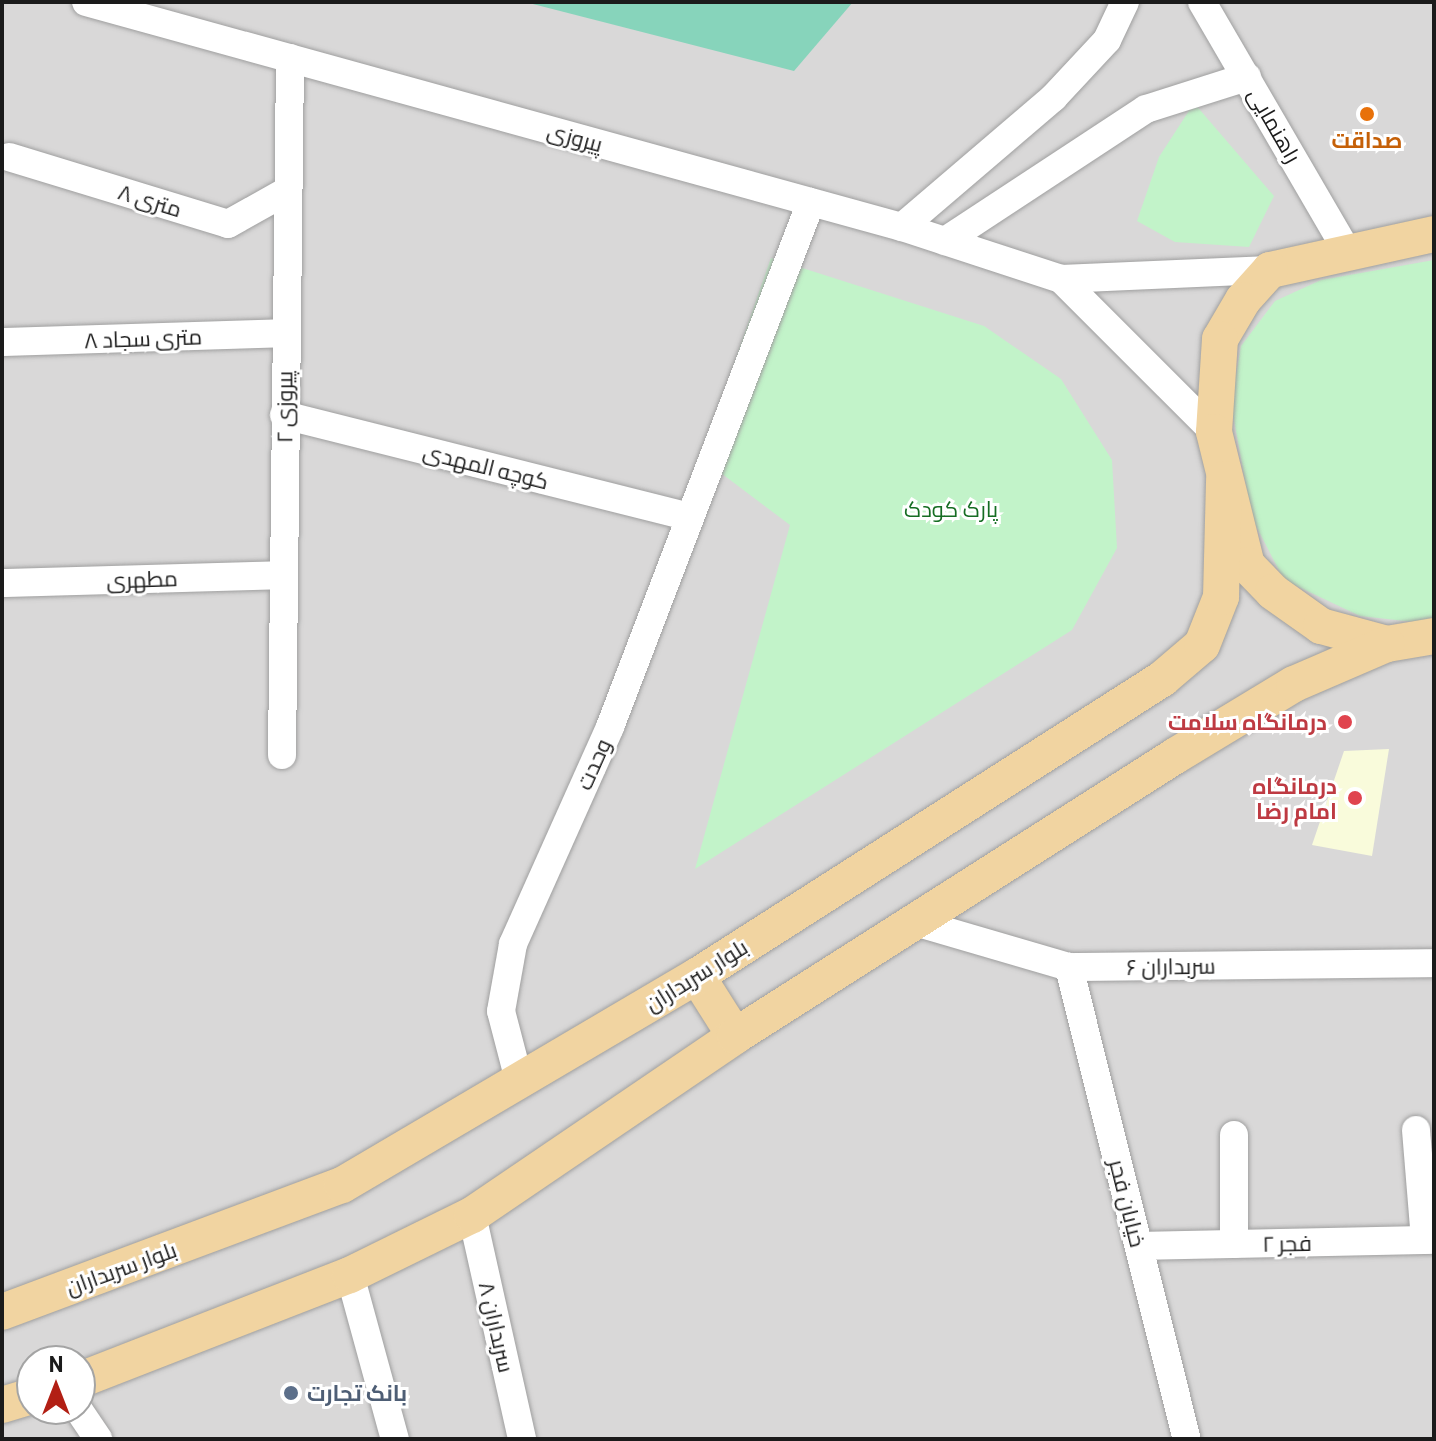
<!DOCTYPE html>
<meta charset="utf-8">
<style>
body{margin:0}
#map{position:relative;width:1436px;height:1441px;overflow:hidden;background:#ece9e2;font-family:Barlow,Cairo,sans-serif}
div>[style]{position:absolute}
[style*='--x']{left:calc(var(--x)*1px);top:calc(var(--y)*1px);width:calc(var(--w)*1px);rotate:calc(var(--a)*1deg)}
.residential>*{inset:0;background:#d9d8d8}
.education>*{inset:0;background:#f9fbdb}
.park>*{inset:0;background:#c2f3c9}
.pitch>*{inset:0;background:#87d4bb}
.roads{filter:drop-shadow(0 0 2px #9f9f9f) drop-shadow(0 0 2px #9f9f9f)}
.minor>*{height:28px;margin:-14px;padding:0 14px;transform-origin:14px;border-radius:14px;background:#fff}
.major>*{height:36px;margin:-18px;padding:0 18px;transform-origin:18px;border-radius:18px;background:#f1d4a1}
.dots>*{width:22px;height:22px;translate:-50% -50%;box-sizing:border-box;border:4px solid #fff;border-radius:50%}
span{translate:-50% -50%;white-space:nowrap;text-align:center;line-height:1.15;-webkit-text-stroke:6px #fff;paint-order:stroke}
.street-label{font-size:22px;color:#1b1b1b}
.food-label{font-size:22px;color:#c56008;font-weight:700}
.park-label{font-size:22px;color:#166d23}
.health-label{font-size:22px;color:#be3a42;font-weight:700}
.right{translate:-100% -50%;text-align:right}
.service-label{font-size:22px;color:#4e5e75;font-weight:700}
.left{translate:0 -50%;text-align:left}
.frame{position:absolute;inset:0;border:4px solid #1b1b1b;pointer-events:none}
.north{position:absolute;left:16px;top:1345px;width:80px;height:80px;box-sizing:border-box;background:#fff;border:2px solid #a4a4a4;border-radius:50%;rotate:0deg;font-size:22px;font-weight:700;line-height:32px;text-align:center;color:#1b1b1b}
.north::after{content:'';display:block;margin:auto;width:28px;height:36px;background:#b21f14;clip-path:polygon(50% 0,100% 100%,50% 72%,0 100%)}
</style>
<div id="map">
<div class="residential">
<i style="clip-path:polygon(evenodd,2px 2px,1434px 2px,1434px 1439px,2px 1439px,2px 2px,32px 1361px,80px 1361px,80px 1409px,32px 1409px,32px 1361px)"></i>
</div>
<div class="education">
<i style="clip-path:polygon(1389px 749px,1372px 856px,1312px 845px,1344px 751px)"></i>
</div>
<div class="park">
<i style="clip-path:polygon(1194px 103px,1274px 196px,1249px 247px,1175px 242px,1137px 221px,1159px 157px)"></i>
<i style="clip-path:polygon(771px 258px,984px 326px,1061px 379px,1112px 460px,1117px 548px,1072px 630px,695px 869px,790px 525px,701px 458px)"></i>
<i style="clip-path:polygon(1434px 260px,1434px 623px,1432px 624px,1360px 616px,1284px 580px,1252px 518px,1231px 404px,1241px 346px,1275px 301px,1321px 280px)"></i>
</div>
<div class="pitch">
<i style="clip-path:polygon(525px 2px,853px 2px,794px 71px)"></i>
</div>
<div class="roads">
<div class="minor">
<i style="--x:86;--y:2;--w:846;--a:15.42"></i>
<i style="--x:902;--y:227;--w:167;--a:18.1"></i>
<i style="--x:1061;--y:279;--w:209;--a:-2.5"></i>
<i style="--x:1202;--y:2;--w:286;--a:59.8"></i>
<i style="--x:9;--y:157;--w:229;--a:17"></i>
<i style="--x:228;--y:224;--w:65;--a:-29.3"></i>
<i style="--x:902;--y:227;--w:199;--a:-40.5"></i>
<i style="--x:1053;--y:98;--w:79;--a:-47"></i>
<i style="--x:1107;--y:40;--w:42;--a:-64.7"></i>
<i style="--x:945;--y:241;--w:240;--a:-33.3"></i>
<i style="--x:1146;--y:109;--w:106;--a:-17.6"></i>
<i style="--x:1061;--y:279;--w:216;--a:45"></i>
<i style="--x:2;--y:342;--w:282;--a:-1.8"></i>
<i style="--x:284;--y:415;--w:418;--a:14.1"></i>
<i style="--x:2;--y:583;--w:281;--a:-1.6"></i>
<i style="--x:282;--y:755;--w:697;--a:-89.34"></i>
<i style="--x:915;--y:922;--w:160;--a:16.3"></i>
<i style="--x:1069;--y:967;--w:365;--a:-0.6"></i>
<i style="--x:1069;--y:967;--w:487;--a:76"></i>
<i style="--x:520;--y:1084;--w:75;--a:-104.6"></i>
<i style="--x:501;--y:1011;--w:68;--a:-79.8"></i>
<i style="--x:513;--y:944;--w:238;--a:-65.9"></i>
<i style="--x:610;--y:727;--w:562;--a:-69.05"></i>
<i style="--x:1416;--y:1130;--w:110;--a:85.3"></i>
<i style="--x:1234;--y:1135;--w:109;--a:90"></i>
<i style="--x:472;--y:1215;--w:230;--a:77.4"></i>
<i style="--x:1139;--y:1246;--w:295;--a:-1.2"></i>
<i style="--x:350;--y:1275;--w:170;--a:74.7"></i>
<i style="--x:78;--y:1409;--w:36;--a:56"></i>
</div>
<div class="major">
<i style="--x:1434;--y:234;--w:168;--a:167.6"></i>
<i style="--x:1270;--y:270;--w:40;--a:132"></i>
<i style="--x:1243;--y:300;--w:45;--a:120.5"></i>
<i style="--x:1220;--y:339;--w:93;--a:93.7"></i>
<i style="--x:1214;--y:432;--w:137;--a:76.1"></i>
<i style="--x:1247;--y:565;--w:37;--a:46"></i>
<i style="--x:1273;--y:592;--w:59;--a:35.3"></i>
<i style="--x:1321;--y:626;--w:68;--a:15.3"></i>
<i style="--x:1387;--y:644;--w:48;--a:-9.7"></i>
<i style="--x:697;--y:976;--w:71;--a:57.7"></i>
<i style="--x:2;--y:1312;--w:363;--a:-20.5"></i>
<i style="--x:342;--y:1185;--w:412;--a:-30.5"></i>
<i style="--x:697;--y:976;--w:552;--a:-32.57"></i>
<i style="--x:1162;--y:679;--w:52;--a:-40.4"></i>
<i style="--x:1202;--y:645;--w:52;--a:-68.4"></i>
<i style="--x:1221;--y:597;--w:118;--a:-88.5"></i>
<i style="--x:80;--y:1380;--w:290;--a:-21.3"></i>
<i style="--x:350;--y:1275;--w:136;--a:-26.2"></i>
<i style="--x:472;--y:1215;--w:318;--a:-34.2"></i>
<i style="--x:735;--y:1036;--w:522;--a:-32.47"></i>
<i style="--x:1175;--y:756;--w:139;--a:-31.2"></i>
<i style="--x:1294;--y:684;--w:101;--a:-23.3"></i>
<i style="--x:2;--y:1405;--w:31;--a:-17"></i>
</div>
</div>
<div class="dots">
<i style="left:1367px;top:114px;background:#e8710a"></i>
<i style="left:1345px;top:722px;background:#e0444e"></i>
<i style="left:1355px;top:798px;background:#e0444e"></i>
<i style="left:291px;top:1393px;background:#5c6f8a"></i>
</div>
<div class="street-label">
<span style="left:1275px;top:125px;rotate:60deg">راهنمایی</span>
<span style="left:575px;top:137px;rotate:15deg">پیروزی</span>
<span style="left:150px;top:200px;rotate:17deg">۸ متری</span>
<span style="left:143px;top:338px;rotate:-2deg">متری سجاد ۸</span>
<span style="left:284px;top:407px;rotate:-90deg">پیروزی ۲</span>
<span style="left:486px;top:466px;rotate:14deg">کوچه المهدی</span>
<span style="left:142px;top:579px;rotate:-2deg">مطهری</span>
<span style="left:593px;top:764px;rotate:-66deg">وحدت</span>
<span style="left:1171px;top:966px;rotate:-1deg">سربداران ۶</span>
<span style="left:696px;top:975px;rotate:-32deg">بلوار سربداران</span>
<span style="left:1128px;top:1203px;rotate:76deg">خیابان فجر</span>
<span style="left:1287px;top:1243px;rotate:-1deg">فجر ۲</span>
<span style="left:121px;top:1268px;rotate:-20deg">بلوار سربداران</span>
<span style="left:497px;top:1327px;rotate:77deg">سربداران ۸</span>
</div>
<div class="food-label">
<span style="left:1367px;top:140px">صداقت</span>
</div>
<div class="park-label">
<span style="left:951px;top:509px">پارک کودک</span>
</div>
<div class="health-label">
<span class="right" style="left:1327px;top:722px">درمانگاه سلامت</span>
<span class="right" style="left:1337px;top:798px">درمانگاه<br>امام رضا</span>
</div>
<div class="service-label">
<span class="left" style="left:307px;top:1393px">بانک تجارت</span>
</div>
<div class="frame"></div>
<div class="north">N</div>
</div>
